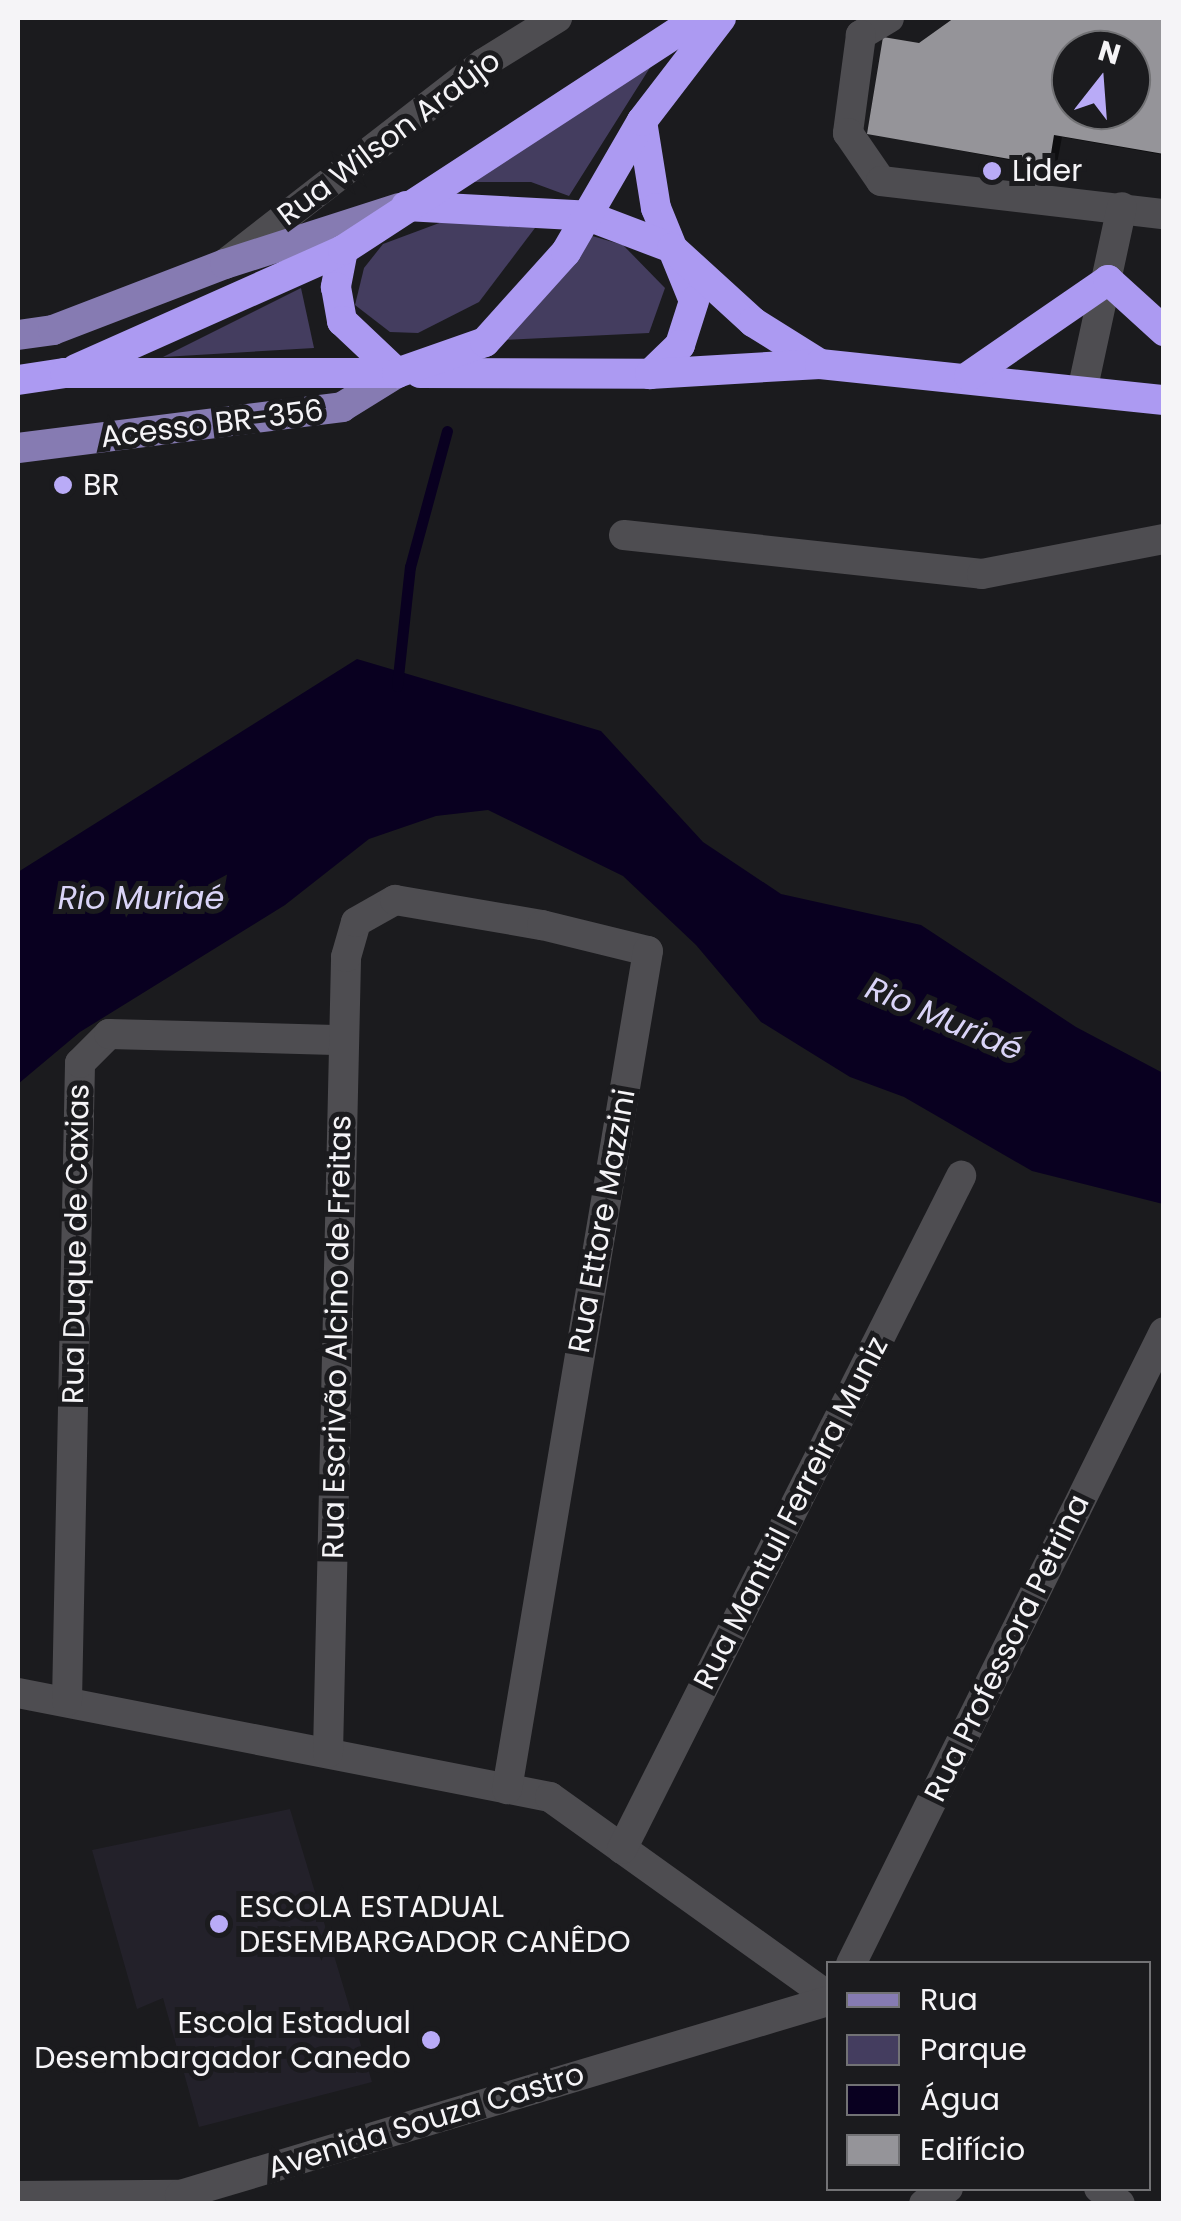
<!DOCTYPE html>
<meta charset="utf-8">
<style>
body{margin:0}
#map{position:relative;width:1181px;height:2221px;overflow:hidden;background:#1b1b1e;font-family:Poppins,sans-serif}
div>[style]{position:absolute}
[style*='--x']{left:calc(var(--x)*1px);top:calc(var(--y)*1px);width:calc(var(--w)*1px);rotate:calc(var(--a)*1deg)}
.built>*{inset:0;background:#23212a}
.green>*{inset:0;background:#443d5f}
.water>*{inset:0;background:#090020}
.shadow>*{inset:0;background:#0007}
.stream>*{height:11px;margin:-5.5px;padding:0 5.5px;transform-origin:5.5px;border-radius:5.5px;background:#090020}
.building>*{inset:0;background:#959499}
.minor>*{height:30px;margin:-15px;padding:0 15px;transform-origin:15px;border-radius:15px;background:#4e4d51}
.major>*{height:30px;margin:-15px;padding:0 15px;transform-origin:15px;border-radius:15px;background:#867bb2}
.highway>*{height:30px;margin:-15px;padding:0 15px;transform-origin:15px;border-radius:15px;background:#ac9af2}
.dots>*{width:28px;height:28px;translate:-50% -50%;box-sizing:border-box;border:5px solid #1b1b1e;border-radius:50%}
span{translate:-50% -50%;white-space:nowrap;text-align:center;line-height:1.15;-webkit-text-stroke:10px #1b1b1e;paint-order:stroke}
.street-label{font-size:30px;color:#f5f4f7}
.poi-label{font-size:30px;color:#f5f4f7}
.left{translate:0 -50%;text-align:left}
.right{translate:-100% -50%;text-align:right}
.water-label{font-size:32px;color:#dad4f8;font-style:italic}
.frame{position:absolute;inset:0;border:20px solid #f5f4f7;pointer-events:none}
.legend{position:absolute;left:826px;top:1961px;width:325px;height:230px;box-sizing:border-box;background:#1b1b1e;border:2px solid #727275;margin:0;padding:12px 18px;list-style:none;font-size:30px;color:#f5f4f7}
.legend li{display:flex;align-items:center;gap:20px;height:50px}
.legend b{width:50px;border:2px solid #727275}
.north{position:absolute;left:1051px;top:30px;width:100px;height:100px;box-sizing:border-box;background:#1b1b1e;border:2px solid #727275;border-radius:50%;rotate:17deg;font-size:28px;font-weight:700;line-height:40px;text-align:center;color:#f5f4f7}
.north::after{content:'';display:block;margin:auto;width:35px;height:45px;background:#b9abf7;clip-path:polygon(50% 0,100% 100%,50% 72%,0 100%)}
</style>
<div id="map">
<div class="built">
<i style="clip-path:polygon(290px 1809px,372px 2082px,199px 2127px,163px 1998px,137px 2009px,92px 1850px)"></i>
</div>
<div class="green">
<i style="clip-path:polygon(651px 66px,569px 196px,531px 182px,473px 182px)"></i>
<i style="clip-path:polygon(442px 222px,538px 224px,479px 302px,418px 333px,390px 332px,355px 305px,364px 268px,383px 244px)"></i>
<i style="clip-path:polygon(589px 235px,623px 245px,665px 288px,649px 333px,501px 340px)"></i>
<i style="clip-path:polygon(301px 288px,314px 348px,163px 357px)"></i>
</div>
<div class="water">
<i style="clip-path:polygon(357px 659px,601px 731px,703px 842px,781px 894px,921px 925px,1076px 1027px,1163px 1073px,1163px 1204px,1032px 1171px,904px 1097px,850px 1077px,761px 1022px,696px 945px,623px 876px,488px 810px,436px 816px,369px 839px,285px 905px,80px 1032px,18px 1084px,18px 872px)"></i>
</div>
<div class="shadow">
<i style="clip-path:polygon(evenodd,958px 18px,1164px 18px,1164px 155px,1062px 137px,1056px 169px,869px 133px,919px 45px,958px 18px,1071px 50px,1131px 50px,1131px 110px,1071px 110px,1071px 50px)"></i>
</div>
<div class="stream">
<i style="--x:397;--y:686;--w:120;--a:-83.8"></i>
<i style="--x:410;--y:567;--w:141;--a:-74.8"></i>
</div>
<div class="building">
<i style="clip-path:polygon(evenodd,954px 18px,1164px 18px,1164px 154px,1054px 135px,1049px 166px,867px 134px,883px 37px,919px 43px,954px 18px,1071px 50px,1131px 50px,1131px 110px,1071px 110px,1071px 50px)"></i>
</div>
<div class="minor">
<i style="--x:889;--y:18;--w:33;--a:149"></i>
<i style="--x:861;--y:35;--w:99;--a:97.6"></i>
<i style="--x:848;--y:133;--w:58;--a:55.5"></i>
<i style="--x:881;--y:181;--w:285;--a:6.7"></i>
<i style="--x:226;--y:263;--w:326;--a:-37.8"></i>
<i style="--x:484;--y:63;--w:86;--a:-31.7"></i>
<i style="--x:1083;--y:387;--w:184;--a:-77.8"></i>
<i style="--x:624;--y:535;--w:360;--a:6.2"></i>
<i style="--x:982;--y:574;--w:185;--a:-10.9"></i>
<i style="--x:18;--y:1693;--w:542;--a:11.06"></i>
<i style="--x:550;--y:1797;--w:342;--a:35.6"></i>
<i style="--x:67;--y:1701;--w:638;--a:-88.83"></i>
<i style="--x:80;--y:1063;--w:41;--a:-45"></i>
<i style="--x:109;--y:1034;--w:235;--a:1.5"></i>
<i style="--x:328;--y:1753;--w:796;--a:-88.7"></i>
<i style="--x:346;--y:957;--w:36;--a:-74"></i>
<i style="--x:356;--y:922;--w:45;--a:-29.4"></i>
<i style="--x:395;--y:900;--w:149;--a:9.7"></i>
<i style="--x:542;--y:925;--w:109;--a:13.8"></i>
<i style="--x:648;--y:951;--w:850;--a:99.55"></i>
<i style="--x:622;--y:1849;--w:754;--a:-63.26"></i>
<i style="--x:851;--y:1964;--w:705;--a:-63.65"></i>
<i style="--x:1099;--y:2188;--w:26;--a:37"></i>
<i style="--x:18;--y:2196;--w:162;--a:-0.4"></i>
<i style="--x:180;--y:2195;--w:676;--a:-16.67"></i>
<i style="--x:924;--y:2204;--w:29;--a:-34"></i>
</div>
<div class="major">
<i style="--x:18;--y:335;--w:35;--a:-8"></i>
<i style="--x:53;--y:330;--w:184;--a:-21"></i>
<i style="--x:225;--y:264;--w:183;--a:-17.8"></i>
<i style="--x:18;--y:448;--w:327;--a:-7.2"></i>
<i style="--x:342;--y:407;--w:65;--a:-31.7"></i>
</div>
<div class="highway">
<i style="--x:642;--y:121;--w:88;--a:80.9"></i>
<i style="--x:656;--y:208;--w:100;--a:67.8"></i>
<i style="--x:694;--y:301;--w:46;--a:107.7"></i>
<i style="--x:680;--y:345;--w:42;--a:136"></i>
<i style="--x:406;--y:206;--w:182;--a:3.1"></i>
<i style="--x:588;--y:216;--w:90;--a:20.9"></i>
<i style="--x:672;--y:248;--w:110;--a:42.4"></i>
<i style="--x:753;--y:322;--w:79;--a:32.1"></i>
<i style="--x:343;--y:250;--w:38;--a:101"></i>
<i style="--x:336;--y:287;--w:35;--a:80"></i>
<i style="--x:342;--y:321;--w:76;--a:43.4"></i>
<i style="--x:76;--y:369;--w:292;--a:-24"></i>
<i style="--x:343;--y:250;--w:425;--a:-33.1"></i>
<i style="--x:420;--y:373;--w:230;--a:0.2"></i>
<i style="--x:650;--y:374;--w:170;--a:-3.4"></i>
<i style="--x:820;--y:364;--w:346;--a:6"></i>
<i style="--x:969;--y:376;--w:169;--a:-34.6"></i>
<i style="--x:1108;--y:280;--w:76;--a:42.3"></i>
<i style="--x:18;--y:380;--w:48;--a:-8.5"></i>
<i style="--x:65;--y:373;--w:332;--a:0"></i>
<i style="--x:397;--y:373;--w:93;--a:-19.4"></i>
<i style="--x:485;--y:342;--w:121;--a:-48"></i>
<i style="--x:566;--y:252;--w:151;--a:-59.9"></i>
<i style="--x:642;--y:121;--w:130;--a:-52.5"></i>
</div>
<div class="dots">
<i style="left:992px;top:171px;background:#b9abf7"></i>
<i style="left:63px;top:485px;background:#b9abf7"></i>
<i style="left:219px;top:1924px;background:#b9abf7"></i>
<i style="left:431px;top:2040px;background:#b9abf7"></i>
</div>
<div class="street-label">
<span style="left:389px;top:138px;rotate:-37deg">Rua Wilson Araújo</span>
<span style="left:212px;top:424px;rotate:-7deg">Acesso BR-356</span>
<span style="left:602px;top:1221px;rotate:-80deg">Rua Ettore Mazzini</span>
<span style="left:76px;top:1244px;rotate:-89deg">Rua Duque de Caxias</span>
<span style="left:337px;top:1337px;rotate:-89deg">Rua Escrivão Alcino de Freitas</span>
<span style="left:791px;top:1513px;rotate:-63deg">Rua Mantuil Ferreira Muniz</span>
<span style="left:1007px;top:1648px;rotate:-64deg">Rua Professora Petrina</span>
<span style="left:426px;top:2121px;rotate:-17deg">Avenida Souza Castro</span>
</div>
<div class="poi-label">
<span class="left" style="left:1012px;top:171px">Lider</span>
<span class="left" style="left:83px;top:485px">BR</span>
<span class="left" style="left:239px;top:1924px">ESCOLA ESTADUAL<br>DESEMBARGADOR CANÊDO</span>
<span class="right" style="left:411px;top:2040px">Escola Estadual<br>Desembargador Canedo</span>
</div>
<div class="water-label">
<span style="left:141px;top:898px">Rio Muriaé</span>
<span style="left:944px;top:1019px;rotate:23deg">Rio Muriaé</span>
</div>
<div class="frame"></div>
<ul class="legend">
<li><b style="height:12px;background:#867bb2"></b>Rua</li>
<li><b style="height:28px;background:#443d5f"></b>Parque</li>
<li><b style="height:28px;background:#090020"></b>Água</li>
<li><b style="height:28px;background:#959499"></b>Edifício</li>
</ul>
<div class="north">N</div>
</div>
